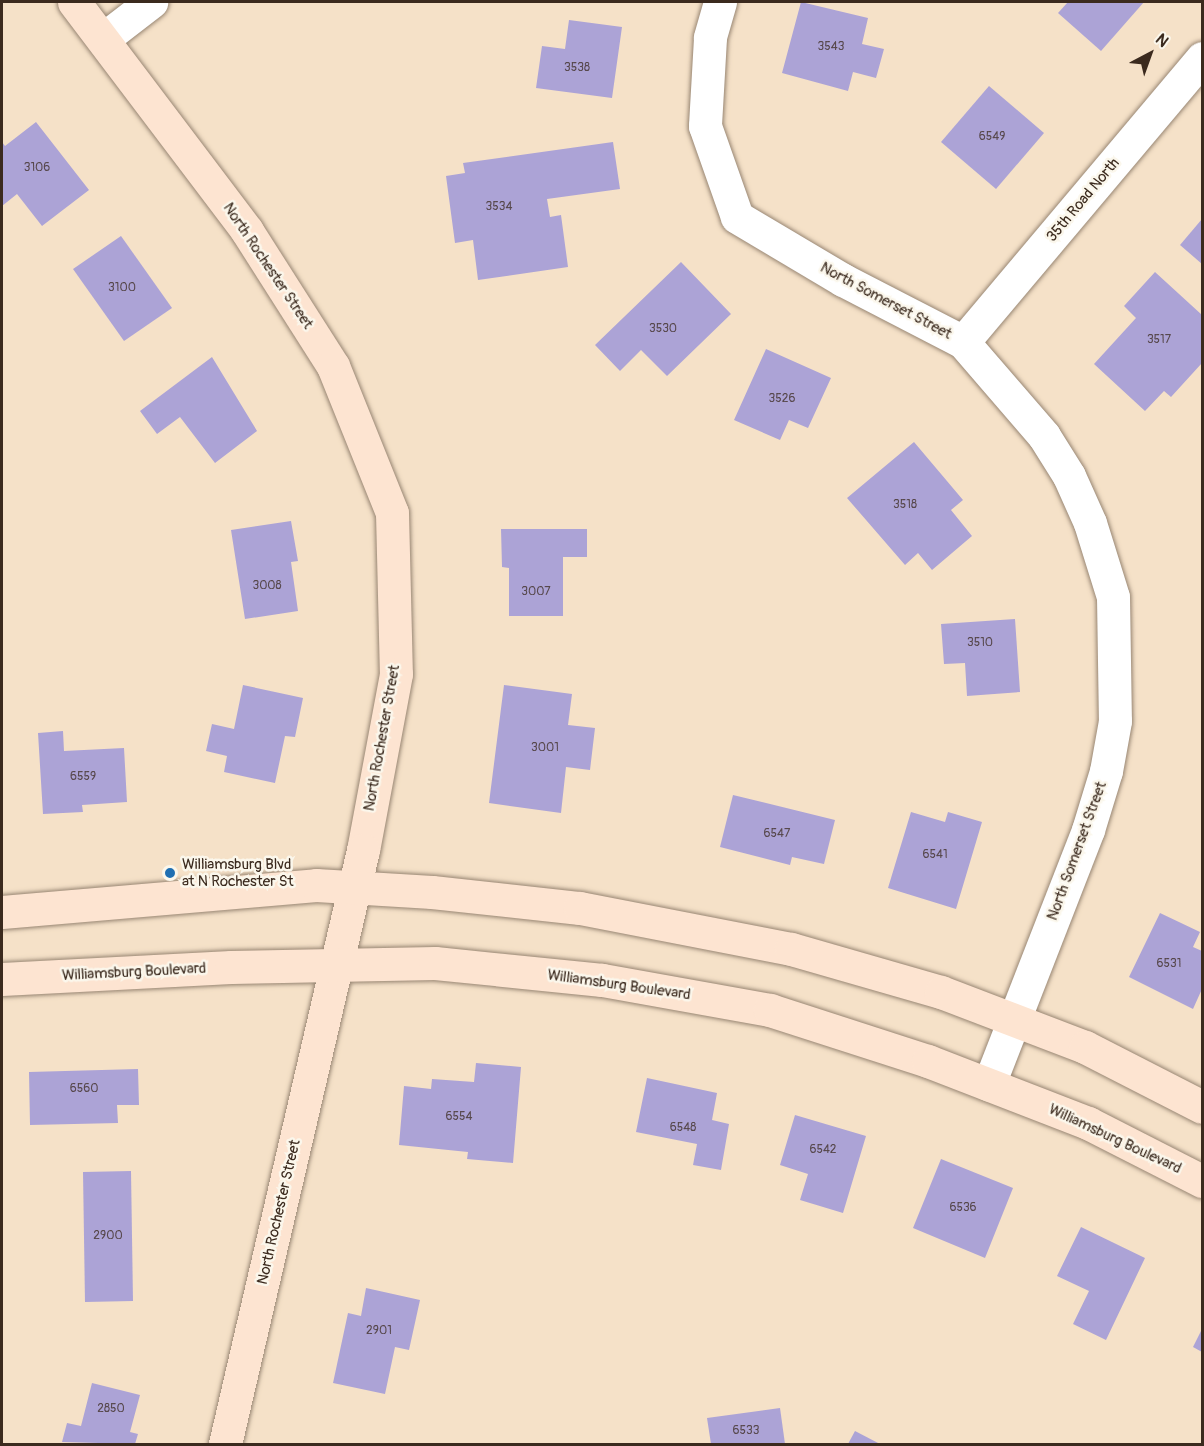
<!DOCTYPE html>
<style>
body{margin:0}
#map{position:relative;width:1204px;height:1446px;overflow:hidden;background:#f5e1c8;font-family:Pangolin,sans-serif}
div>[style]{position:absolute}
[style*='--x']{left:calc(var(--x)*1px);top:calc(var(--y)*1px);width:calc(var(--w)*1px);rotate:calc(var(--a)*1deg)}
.building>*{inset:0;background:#aca3d6}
.roads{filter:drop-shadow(0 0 2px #988673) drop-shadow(0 0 2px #988673)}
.street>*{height:33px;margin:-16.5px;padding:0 16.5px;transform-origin:16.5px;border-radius:16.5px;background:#fff}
.secondary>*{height:33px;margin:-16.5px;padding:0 16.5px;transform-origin:16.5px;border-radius:16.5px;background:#fde4d1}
.dots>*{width:16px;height:16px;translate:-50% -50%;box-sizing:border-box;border:3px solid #fbf7ec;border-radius:50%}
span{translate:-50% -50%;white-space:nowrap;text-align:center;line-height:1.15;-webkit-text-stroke:5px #fbf7ec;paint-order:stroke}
.number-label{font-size:12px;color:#57484c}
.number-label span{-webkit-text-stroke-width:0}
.street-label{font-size:15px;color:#3b2a1e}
.poi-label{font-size:15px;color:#3b2a1e}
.left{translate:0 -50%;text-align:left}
.frame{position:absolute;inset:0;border:3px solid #3b2a1e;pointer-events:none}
.north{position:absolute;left:1120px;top:24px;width:60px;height:60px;-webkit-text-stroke:4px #fbf7ec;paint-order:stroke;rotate:41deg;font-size:16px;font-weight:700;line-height:24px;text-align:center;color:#3b2a1e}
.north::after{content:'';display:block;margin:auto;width:21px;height:27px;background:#3b2a1e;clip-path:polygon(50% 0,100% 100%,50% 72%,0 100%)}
</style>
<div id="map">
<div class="building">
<i style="clip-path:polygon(801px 2px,868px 18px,862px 44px,884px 49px,876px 78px,853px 72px,848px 91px,782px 73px)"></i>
<i style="clip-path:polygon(1068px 2px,1144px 2px,1101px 51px,1058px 13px)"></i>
<i style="clip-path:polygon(569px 20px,622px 27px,612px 98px,536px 88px,542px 46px,565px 49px)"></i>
<i style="clip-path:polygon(989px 86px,1044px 133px,996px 189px,941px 142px)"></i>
<i style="clip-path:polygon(36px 122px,89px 190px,42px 226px,17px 194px,2px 206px,2px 142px,5px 146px)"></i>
<i style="clip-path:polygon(613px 142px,620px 189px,547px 199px,550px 217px,561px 215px,568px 267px,478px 280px,473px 240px,455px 243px,446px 176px,465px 173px,463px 163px)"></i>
<i style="clip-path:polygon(1202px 219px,1202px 264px,1180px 245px)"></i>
<i style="clip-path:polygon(121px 236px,172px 308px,124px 341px,73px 269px)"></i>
<i style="clip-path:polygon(681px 262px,731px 314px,667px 376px,641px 350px,620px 371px,595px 345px)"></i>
<i style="clip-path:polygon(1155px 272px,1202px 315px,1202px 363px,1171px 397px,1164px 391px,1145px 411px,1094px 364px,1136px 318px,1124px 306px)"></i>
<i style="clip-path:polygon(766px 349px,831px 378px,808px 428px,789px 420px,780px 440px,734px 420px)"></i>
<i style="clip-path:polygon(212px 357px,257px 431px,215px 463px,180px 417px,157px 434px,140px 411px)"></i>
<i style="clip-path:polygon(914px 442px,963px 500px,951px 510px,972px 536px,932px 570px,918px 553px,905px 565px,847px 498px)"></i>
<i style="clip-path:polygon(291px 521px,298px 561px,291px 562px,298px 611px,245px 619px,231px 530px)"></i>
<i style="clip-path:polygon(501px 529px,587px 529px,587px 557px,563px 557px,563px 616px,509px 616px,509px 568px,502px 567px)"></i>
<i style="clip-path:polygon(1015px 619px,1020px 692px,967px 696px,965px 663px,944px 664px,941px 624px)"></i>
<i style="clip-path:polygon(243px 685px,303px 698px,295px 737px,285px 736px,275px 783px,224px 772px,227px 756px,206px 751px,212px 724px,234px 729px)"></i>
<i style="clip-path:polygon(504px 685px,572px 694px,568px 725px,595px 728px,590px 770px,566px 767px,561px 813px,489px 803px)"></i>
<i style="clip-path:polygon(63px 731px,64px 751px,124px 748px,127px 802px,82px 805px,83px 812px,43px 814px,38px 733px)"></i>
<i style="clip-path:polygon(733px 795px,835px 820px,824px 864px,792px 857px,790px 865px,720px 847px)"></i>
<i style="clip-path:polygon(911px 812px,945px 822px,948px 812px,982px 822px,956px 909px,888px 888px)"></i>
<i style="clip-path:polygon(1160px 913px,1200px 932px,1193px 947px,1202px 951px,1202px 989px,1193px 1009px,1129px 977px)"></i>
<i style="clip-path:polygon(476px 1063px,521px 1067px,513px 1163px,467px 1159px,468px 1152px,399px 1145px,404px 1086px,431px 1089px,432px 1079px,474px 1082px)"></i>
<i style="clip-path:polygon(138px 1069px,139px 1105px,117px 1105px,118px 1123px,30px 1125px,29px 1072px)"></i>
<i style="clip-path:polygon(647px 1078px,717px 1093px,712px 1120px,729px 1124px,721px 1170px,693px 1165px,697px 1144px,636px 1132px)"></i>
<i style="clip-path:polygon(795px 1115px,866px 1136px,843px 1213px,800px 1200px,808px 1174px,780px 1165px)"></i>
<i style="clip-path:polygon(941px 1159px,1013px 1188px,985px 1258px,913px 1228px)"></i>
<i style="clip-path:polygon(131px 1171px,133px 1301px,85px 1302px,83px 1172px)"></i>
<i style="clip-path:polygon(1081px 1227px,1145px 1258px,1106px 1340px,1073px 1324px,1089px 1291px,1057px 1276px)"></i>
<i style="clip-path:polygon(366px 1288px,420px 1300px,409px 1350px,395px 1347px,385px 1394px,333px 1383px,348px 1313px,361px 1316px)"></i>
<i style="clip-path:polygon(1202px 1329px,1202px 1352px,1193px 1347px)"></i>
<i style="clip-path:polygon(92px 1383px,140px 1395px,130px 1432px,138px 1434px,135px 1444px,62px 1442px,67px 1423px,81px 1426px)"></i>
<i style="clip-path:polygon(780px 1408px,785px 1444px,711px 1444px,707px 1418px)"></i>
<i style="clip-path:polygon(855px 1431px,880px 1444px,848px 1444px)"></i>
</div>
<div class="roads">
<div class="street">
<i style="--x:720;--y:2;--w:37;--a:106"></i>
<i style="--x:710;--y:38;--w:88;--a:93.3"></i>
<i style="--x:705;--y:126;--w:96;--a:70.6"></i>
<i style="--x:737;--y:217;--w:123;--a:30.7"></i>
<i style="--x:843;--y:280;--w:135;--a:27.3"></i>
<i style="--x:963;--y:342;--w:124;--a:49.2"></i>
<i style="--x:1044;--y:436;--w:47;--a:58"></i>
<i style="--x:1069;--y:476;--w:51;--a:65.9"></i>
<i style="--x:1090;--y:523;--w:77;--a:72.7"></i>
<i style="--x:1113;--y:597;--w:124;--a:89.1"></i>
<i style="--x:1115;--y:721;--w:51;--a:100.2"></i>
<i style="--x:1106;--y:771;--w:62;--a:107"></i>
<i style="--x:1088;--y:830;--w:273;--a:111.3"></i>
<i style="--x:103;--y:39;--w:61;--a:-37.6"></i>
<i style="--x:963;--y:342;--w:371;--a:-49.9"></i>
</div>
<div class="secondary">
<i style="--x:74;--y:2;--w:287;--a:52.9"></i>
<i style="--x:247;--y:231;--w:160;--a:57.5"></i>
<i style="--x:333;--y:366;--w:158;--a:68.1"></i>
<i style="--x:392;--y:513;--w:161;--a:88.6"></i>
<i style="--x:396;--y:674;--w:179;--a:100.6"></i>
<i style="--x:363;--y:850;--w:610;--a:103.08"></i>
<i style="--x:2;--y:912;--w:315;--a:-4.9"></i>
<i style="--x:316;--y:885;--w:116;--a:3.5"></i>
<i style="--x:432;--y:892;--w:149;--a:6.2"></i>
<i style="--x:580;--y:908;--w:215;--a:11"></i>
<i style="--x:791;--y:949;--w:156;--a:16"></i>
<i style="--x:941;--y:992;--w:154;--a:20.9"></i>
<i style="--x:1085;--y:1047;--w:131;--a:27.1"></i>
<i style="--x:2;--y:979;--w:229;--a:-3"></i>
<i style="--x:231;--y:967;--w:204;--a:-1.1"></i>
<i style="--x:435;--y:963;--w:168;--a:5.8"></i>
<i style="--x:602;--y:980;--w:171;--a:10.1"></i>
<i style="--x:770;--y:1010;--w:166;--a:17.9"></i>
<i style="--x:928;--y:1061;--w:172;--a:21.2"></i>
<i style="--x:1088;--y:1123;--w:128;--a:27"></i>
</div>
</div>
<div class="dots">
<i style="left:170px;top:873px;background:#1f6fb2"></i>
</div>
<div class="number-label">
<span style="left:831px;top:47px">3543</span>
<span style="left:577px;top:68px">3538</span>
<span style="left:992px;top:137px">6549</span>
<span style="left:37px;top:168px">3106</span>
<span style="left:499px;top:207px">3534</span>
<span style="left:122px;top:288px">3100</span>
<span style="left:663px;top:329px">3530</span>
<span style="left:1159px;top:340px">3517</span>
<span style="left:782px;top:399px">3526</span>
<span style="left:905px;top:505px">3518</span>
<span style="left:267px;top:586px">3008</span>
<span style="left:536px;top:592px">3007</span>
<span style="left:980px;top:643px">3510</span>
<span style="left:545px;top:748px">3001</span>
<span style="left:83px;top:777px">6559</span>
<span style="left:777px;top:834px">6547</span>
<span style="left:935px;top:855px">6541</span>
<span style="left:1169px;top:964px">6531</span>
<span style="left:84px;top:1089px">6560</span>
<span style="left:459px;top:1117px">6554</span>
<span style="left:683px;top:1128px">6548</span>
<span style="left:823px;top:1150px">6542</span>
<span style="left:963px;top:1208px">6536</span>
<span style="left:108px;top:1236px">2900</span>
<span style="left:379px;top:1331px">2901</span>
<span style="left:111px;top:1409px">2850</span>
<span style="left:746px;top:1431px">6533</span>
</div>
<div class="street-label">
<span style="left:1083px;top:200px;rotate:-50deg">35th Road North</span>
<span style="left:268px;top:266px;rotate:56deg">North Rochester Street</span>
<span style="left:886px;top:301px;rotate:28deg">North Somerset Street</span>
<span style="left:382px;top:738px;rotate:-80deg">North Rochester Street</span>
<span style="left:1077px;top:851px;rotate:-70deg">North Somerset Street</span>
<span style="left:134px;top:972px;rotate:-3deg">Williamsburg Boulevard</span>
<span style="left:619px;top:985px;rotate:8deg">Williamsburg Boulevard</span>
<span style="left:1115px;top:1139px;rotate:25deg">Williamsburg Boulevard</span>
<span style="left:279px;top:1212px;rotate:-77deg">North Rochester Street</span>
</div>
<div class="poi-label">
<span class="left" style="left:182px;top:873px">Williamsburg Blvd<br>at N Rochester St</span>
</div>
<div class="frame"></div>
<div class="north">N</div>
</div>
